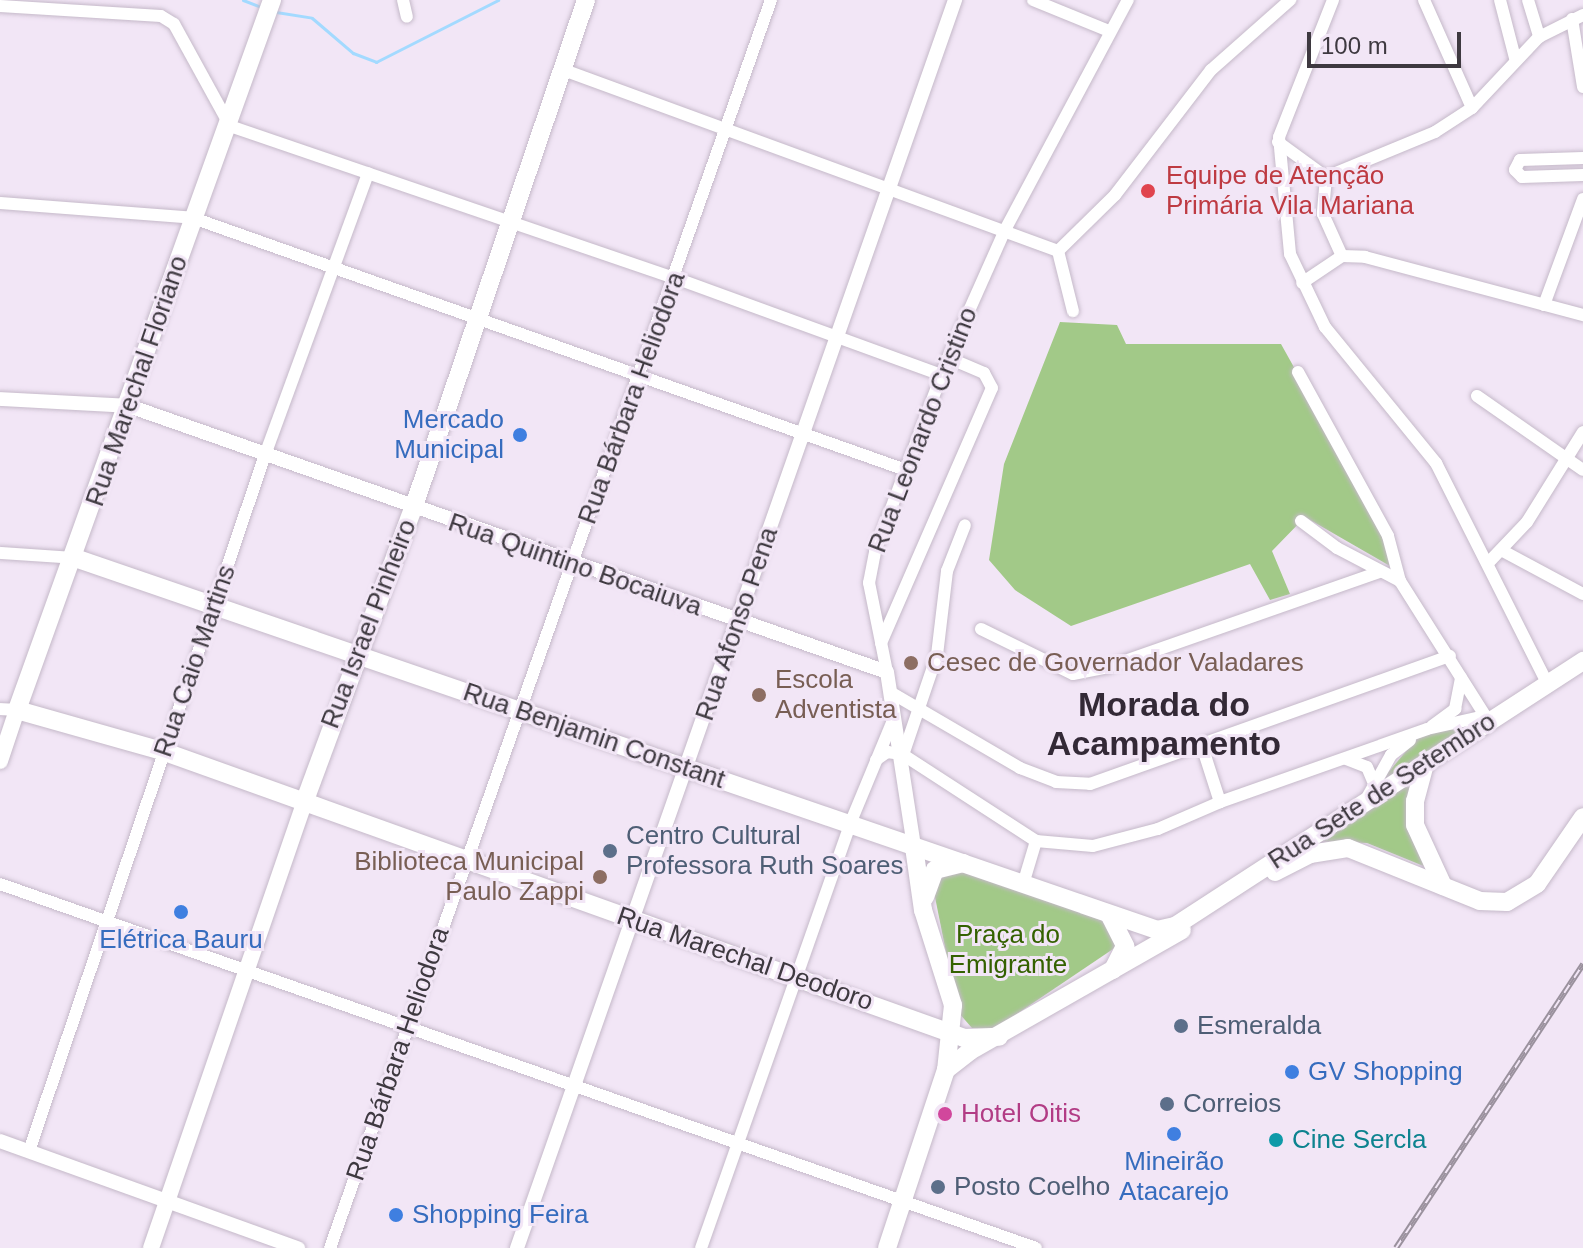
<!DOCTYPE html>
<meta charset="utf-8">
<style>
body{margin:0}
#map{position:relative;width:1583px;height:1248px;overflow:hidden;background:#f2e6f6;font-family:Helvetica,sans-serif}
div>[style]{position:absolute}
[style*='--x']{left:calc(var(--x)*1px);top:calc(var(--y)*1px);width:calc(var(--w)*1px);rotate:calc(var(--a)*1deg)}
.green>*{inset:0;background:#a2c988}
.stream>*{height:3px;margin:-1.5px;padding:0 1.5px;transform-origin:1.5px;border-radius:1.5px;background:#a3daff}
.roads{filter:drop-shadow(0 0 2px #c5b9c9) drop-shadow(0 0 2px #c5b9c9)}
.minor>*{height:12px;margin:-6px;padding:0 6px;transform-origin:6px;border-radius:6px;background:#fff}
.tertiary>*{height:14px;margin:-7px;padding:0 7px;transform-origin:7px;border-radius:7px;background:#fff}
.secondary>*{height:16px;margin:-8px;padding:0 8px;transform-origin:8px;border-radius:8px;background:#fff}
.primary>*{height:18px;margin:-9px;padding:0 9px;transform-origin:9px;border-radius:9px;background:#fff}
.rail>*{height:6px;margin-top:-3px;transform-origin:0;background:repeating-linear-gradient(90deg,#f2e6f6 0 9px,#9a919d 0 18px);box-sizing:border-box;border-block:2px solid #9a919d}
.dots>*{width:22px;height:22px;translate:-50% -50%;box-sizing:border-box;border:4px solid #f2e6f6;border-radius:50%}
span{translate:-50% -50%;white-space:nowrap;text-align:center;line-height:1.15;-webkit-text-stroke:6px #f2e6f6;paint-order:stroke}
.health-label{font-size:26px;color:#be3a42}
.left{translate:0 -50%;text-align:left}
.street-label{font-size:26px;color:#3e3940}
.shop-label{font-size:26px;color:#366cbe}
.right{translate:-100% -50%;text-align:right}
.education-label{font-size:26px;color:#785e54}
.service-label{font-size:26px;color:#4e5e75}
.park-label{font-size:26px;color:#346100}
.hotel-label{font-size:26px;color:#b23c85}
.culture-label{font-size:26px;color:#0d838f}
.district-label{font-size:34px;color:#332936;font-weight:700}
.scale{position:absolute;left:1307px;top:32px;width:154px;height:36px;box-sizing:border-box;border:4px solid #3e3940;border-top:0;padding-left:10px;font-size:24px;line-height:28px;white-space:nowrap;color:#3e3940;-webkit-text-stroke:6px #f2e6f6;paint-order:stroke}
</style>
<div id="map">
<div class="green">
<i style="clip-path:polygon(1060px 322px,1117px 325px,1126px 344px,1281px 344px,1388px 536px,1390px 566px,1305px 517px,1272px 551px,1290px 594px,1270px 600px,1250px 564px,1071px 626px,1015px 590px,989px 560px,1004px 464px)"></i>
<i style="clip-path:polygon(1473px 725px,1381px 781px,1418px 737px,1430px 731px)"></i>
<i style="clip-path:polygon(1415px 774px,1426px 867px,1367px 843px,1312px 841px)"></i>
<i style="clip-path:polygon(956px 870px,1102px 918px,1119px 945px,993px 1030px,972px 1028px,958px 1012px,933px 887px,941px 872px)"></i>
</div>
<div class="stream">
<i style="--x:243;--y:0;--w:19;--a:21"></i>
<i style="--x:276;--y:12;--w:36;--a:9"></i>
<i style="--x:312;--y:18;--w:54;--a:40.5"></i>
<i style="--x:353;--y:53;--w:25;--a:21"></i>
<i style="--x:376;--y:62;--w:137;--a:-26.9"></i>
</div>
<div class="roads">
<div class="minor">
<i style="--x:403;--y:0;--w:17;--a:77"></i>
<i style="--x:1033;--y:0;--w:82;--a:22.2"></i>
<i style="--x:1333;--y:0;--w:147;--a:111.5"></i>
<i style="--x:1279;--y:137;--w:118;--a:84.6"></i>
<i style="--x:1290;--y:254;--w:81;--a:64.4"></i>
<i style="--x:1325;--y:327;--w:176;--a:50.8"></i>
<i style="--x:1436;--y:463;--w:249;--a:63.2"></i>
<i style="--x:1424;--y:0;--w:118;--a:66"></i>
<i style="--x:1500;--y:0;--w:60;--a:75.5"></i>
<i style="--x:1528;--y:0;--w:39;--a:73"></i>
<i style="--x:0;--y:6;--w:161;--a:3.6"></i>
<i style="--x:161;--y:16;--w:15;--a:32"></i>
<i style="--x:174;--y:24;--w:116;--a:61.2"></i>
<i style="--x:230;--y:126;--w:470;--a:18.9"></i>
<i style="--x:675;--y:278;--w:283;--a:20"></i>
<i style="--x:1572;--y:19;--w:69;--a:80.8"></i>
<i style="--x:561;--y:69;--w:529;--a:20.11"></i>
<i style="--x:1278;--y:142;--w:59;--a:36.1"></i>
<i style="--x:1326;--y:177;--w:37;--a:95"></i>
<i style="--x:1323;--y:214;--w:46;--a:65.7"></i>
<i style="--x:1342;--y:256;--w:48;--a:146"></i>
<i style="--x:1583;--y:158;--w:63;--a:178.2"></i>
<i style="--x:1520;--y:160;--w:11;--a:117"></i>
<i style="--x:1515;--y:170;--w:10;--a:45"></i>
<i style="--x:1522;--y:177;--w:61;--a:-1.9"></i>
<i style="--x:1326;--y:177;--w:118;--a:-22.4"></i>
<i style="--x:1435;--y:132;--w:44;--a:-33"></i>
<i style="--x:1472;--y:108;--w:98;--a:-46.7"></i>
<i style="--x:1539;--y:37;--w:49;--a:-26.6"></i>
<i style="--x:0;--y:203;--w:194;--a:4.4"></i>
<i style="--x:193;--y:218;--w:756;--a:19.47"></i>
<i style="--x:1058;--y:251;--w:80;--a:-44.5"></i>
<i style="--x:1115;--y:195;--w:158;--a:-52.5"></i>
<i style="--x:1211;--y:70;--w:106;--a:-41.5"></i>
<i style="--x:1058;--y:251;--w:62;--a:76"></i>
<i style="--x:1342;--y:256;--w:23;--a:2"></i>
<i style="--x:1365;--y:257;--w:226;--a:14.9"></i>
<i style="--x:1544;--y:305;--w:113;--a:-69.8"></i>
<i style="--x:1298;--y:372;--w:187;--a:61.2"></i>
<i style="--x:1388;--y:536;--w:47;--a:75.1"></i>
<i style="--x:1477;--y:396;--w:129;--a:34.9"></i>
<i style="--x:1301;--y:521;--w:45;--a:36.9"></i>
<i style="--x:1337;--y:548;--w:71;--a:27.6"></i>
<i style="--x:1400;--y:581;--w:165;--a:57.7"></i>
<i style="--x:1501;--y:550;--w:93;--a:28.2"></i>
<i style="--x:0;--y:553;--w:75;--a:3.8"></i>
<i style="--x:1489;--y:562;--w:55;--a:-46.5"></i>
<i style="--x:1527;--y:522;--w:106;--a:-58.1"></i>
<i style="--x:981;--y:629;--w:102;--a:26.1"></i>
<i style="--x:1073;--y:674;--w:36;--a:-11"></i>
<i style="--x:1108;--y:667;--w:288;--a:-19.3"></i>
<i style="--x:881;--y:643;--w:278;--a:-66.5"></i>
<i style="--x:992;--y:388;--w:17;--a:-118"></i>
<i style="--x:984;--y:373;--w:39;--a:-157"></i>
<i style="--x:887;--y:672;--w:91;--a:-101.4"></i>
<i style="--x:869;--y:583;--w:33;--a:-79"></i>
<i style="--x:875;--y:551;--w:206;--a:-69.3"></i>
<i style="--x:948;--y:358;--w:140;--a:-66"></i>
<i style="--x:1005;--y:230;--w:261;--a:-61.9"></i>
<i style="--x:890;--y:692;--w:151;--a:30.3"></i>
<i style="--x:1020;--y:768;--w:39;--a:21"></i>
<i style="--x:1056;--y:782;--w:34;--a:3"></i>
<i style="--x:1090;--y:784;--w:382;--a:-19.6"></i>
<i style="--x:0;--y:709;--w:17;--a:3"></i>
<i style="--x:1432;--y:726;--w:29;--a:-36"></i>
<i style="--x:1455;--y:709;--w:32;--a:-79"></i>
<i style="--x:1202;--y:746;--w:59;--a:72.2"></i>
<i style="--x:903;--y:755;--w:106;--a:-71.2"></i>
<i style="--x:937;--y:655;--w:85;--a:-83.2"></i>
<i style="--x:947;--y:571;--w:49;--a:-68.6"></i>
<i style="--x:1346;--y:759;--w:22;--a:21"></i>
<i style="--x:1367;--y:767;--w:15;--a:67"></i>
<i style="--x:876;--y:760;--w:14;--a:-36"></i>
<i style="--x:887;--y:752;--w:15;--a:8"></i>
<i style="--x:902;--y:754;--w:160;--a:33"></i>
<i style="--x:1036;--y:841;--w:57;--a:5"></i>
<i style="--x:1093;--y:846;--w:67;--a:-14.7"></i>
<i style="--x:1158;--y:829;--w:68;--a:-23.5"></i>
<i style="--x:1220;--y:802;--w:219;--a:-19.4"></i>
<i style="--x:1427;--y:729;--w:59;--a:-12.6"></i>
<i style="--x:1368;--y:796;--w:47;--a:-60.7"></i>
<i style="--x:1391;--y:755;--w:24;--a:-38"></i>
<i style="--x:1024;--y:881;--w:42;--a:-73.3"></i>
<i style="--x:0;--y:884;--w:1098;--a:19.36"></i>
<i style="--x:29;--y:1151;--w:735;--a:-71.27"></i>
<i style="--x:265;--y:455;--w:300;--a:-69.9"></i>
<i style="--x:330;--y:1248;--w:1324;--a:-70.54"></i>
<i style="--x:701;--y:1248;--w:449;--a:-70.6"></i>
<i style="--x:850;--y:824;--w:115;--a:-67.5"></i>
</div>
<div class="tertiary">
<i style="--x:0;--y:399;--w:129;--a:3.1"></i>
<i style="--x:129;--y:406;--w:803;--a:19.34"></i>
<i style="--x:887;--y:672;--w:177;--a:81.2"></i>
<i style="--x:0;--y:1141;--w:317;--a:19.8"></i>
<i style="--x:517;--y:1248;--w:1323;--a:-70.66"></i>
</div>
<div class="secondary">
<i style="--x:0;--y:761;--w:54;--a:-71.6"></i>
<i style="--x:151;--y:1248;--w:471;--a:-71"></i>
</div>
<div class="primary">
<i style="--x:272;--y:0;--w:754;--a:109.76"></i>
<i style="--x:17;--y:710;--w:154;--a:15.8"></i>
<i style="--x:165;--y:752;--w:849;--a:19.69"></i>
<i style="--x:964;--y:1038;--w:35;--a:-2"></i>
<i style="--x:75;--y:558;--w:1144;--a:18.97"></i>
<i style="--x:1157;--y:930;--w:18;--a:-13"></i>
<i style="--x:1175;--y:926;--w:487;--a:-33"></i>
<i style="--x:1425;--y:764;--w:38;--a:105"></i>
<i style="--x:1415;--y:801;--w:24;--a:90"></i>
<i style="--x:1415;--y:825;--w:67;--a:65.3"></i>
<i style="--x:304;--y:803;--w:314;--a:-69.7"></i>
<i style="--x:413;--y:509;--w:538;--a:-71.23"></i>
<i style="--x:914;--y:847;--w:64;--a:81.9"></i>
<i style="--x:923;--y:910;--w:100;--a:72.5"></i>
<i style="--x:953;--y:1005;--w:65;--a:96.1"></i>
<i style="--x:1275;--y:872;--w:39;--a:-27"></i>
<i style="--x:1310;--y:854;--w:38;--a:-9"></i>
<i style="--x:1348;--y:848;--w:142;--a:21.9"></i>
<i style="--x:1480;--y:901;--w:27;--a:2"></i>
<i style="--x:1507;--y:902;--w:35;--a:-31"></i>
<i style="--x:1537;--y:884;--w:81;--a:-55.5"></i>
<i style="--x:925;--y:897;--w:29;--a:-70"></i>
<i style="--x:935;--y:870;--w:29;--a:-14"></i>
<i style="--x:1110;--y:916;--w:34;--a:63"></i>
<i style="--x:1125;--y:946;--w:27;--a:117"></i>
<i style="--x:887;--y:1248;--w:188;--a:-71.7"></i>
<i style="--x:946;--y:1070;--w:31;--a:-38"></i>
<i style="--x:970;--y:1051;--w:244;--a:-29.7"></i>
</div>
</div>
<div class="rail">
<i style="--x:1396;--y:1248;--w:340;--a:-56.6"></i>
</div>
<div class="dots">
<i style="left:1148px;top:191px;background:#e0444e"></i>
<i style="left:520px;top:435px;background:#3f7fe0"></i>
<i style="left:911px;top:663px;background:#8d6e63"></i>
<i style="left:759px;top:695px;background:#8d6e63"></i>
<i style="left:610px;top:851px;background:#5c6f8a"></i>
<i style="left:600px;top:877px;background:#8d6e63"></i>
<i style="left:181px;top:912px;background:#3f7fe0"></i>
<i style="left:1181px;top:1026px;background:#5c6f8a"></i>
<i style="left:1292px;top:1072px;background:#3f7fe0"></i>
<i style="left:1167px;top:1104px;background:#5c6f8a"></i>
<i style="left:945px;top:1114px;background:#d1479c"></i>
<i style="left:1174px;top:1134px;background:#3f7fe0"></i>
<i style="left:1276px;top:1140px;background:#0f9aa8"></i>
<i style="left:938px;top:1187px;background:#5c6f8a"></i>
<i style="left:396px;top:1215px;background:#3f7fe0"></i>
</div>
<div class="health-label">
<span class="left" style="left:1166px;top:191px">Equipe de Atenção<br>Primária Vila Mariana</span>
</div>
<div class="street-label">
<span style="left:137px;top:381px;rotate:-71deg">Rua Marechal Floriano</span>
<span style="left:632px;top:398px;rotate:-70deg">Rua Bárbara Heliodora</span>
<span style="left:923px;top:430px;rotate:-69deg">Rua Leonardo Cristino</span>
<span style="left:575px;top:565px;rotate:19deg">Rua Quintino Bocaiuva</span>
<span style="left:369px;top:624px;rotate:-69deg">Rua Israel Pinheiro</span>
<span style="left:737px;top:624px;rotate:-71deg">Rua Afonso Pena</span>
<span style="left:195px;top:661px;rotate:-71deg">Rua Caio Martins</span>
<span style="left:594px;top:736px;rotate:19deg">Rua Benjamin Constant</span>
<span style="left:1382px;top:791px;rotate:-33deg">Rua Sete de Setembro</span>
<span style="left:745px;top:959px;rotate:19deg">Rua Marechal Deodoro</span>
<span style="left:398px;top:1054px;rotate:-71deg">Rua Bárbara Heliodora</span>
</div>
<div class="shop-label">
<span class="right" style="left:504px;top:435px">Mercado<br>Municipal</span>
<span style="left:181px;top:940px">Elétrica Bauru</span>
<span class="left" style="left:1308px;top:1072px">GV Shopping</span>
<span style="left:1174px;top:1177px">Mineirão<br>Atacarejo</span>
<span class="left" style="left:412px;top:1215px">Shopping Feira</span>
</div>
<div class="education-label">
<span class="left" style="left:927px;top:663px">Cesec de Governador Valadares</span>
<span class="left" style="left:775px;top:695px">Escola<br>Adventista</span>
<span class="right" style="left:584px;top:877px">Biblioteca Municipal<br>Paulo Zappi</span>
</div>
<div class="service-label">
<span class="left" style="left:626px;top:851px">Centro Cultural<br>Professora Ruth Soares</span>
<span class="left" style="left:1197px;top:1026px">Esmeralda</span>
<span class="left" style="left:1183px;top:1104px">Correios</span>
<span class="left" style="left:954px;top:1187px">Posto Coelho</span>
</div>
<div class="park-label">
<span style="left:1008px;top:950px">Praça do<br>Emigrante</span>
</div>
<div class="hotel-label">
<span class="left" style="left:961px;top:1114px">Hotel Oitis</span>
</div>
<div class="culture-label">
<span class="left" style="left:1292px;top:1140px">Cine Sercla</span>
</div>
<div class="district-label">
<span style="left:1164px;top:724px">Morada do<br>Acampamento</span>
</div>
<div class="scale">100 m</div>
</div>
